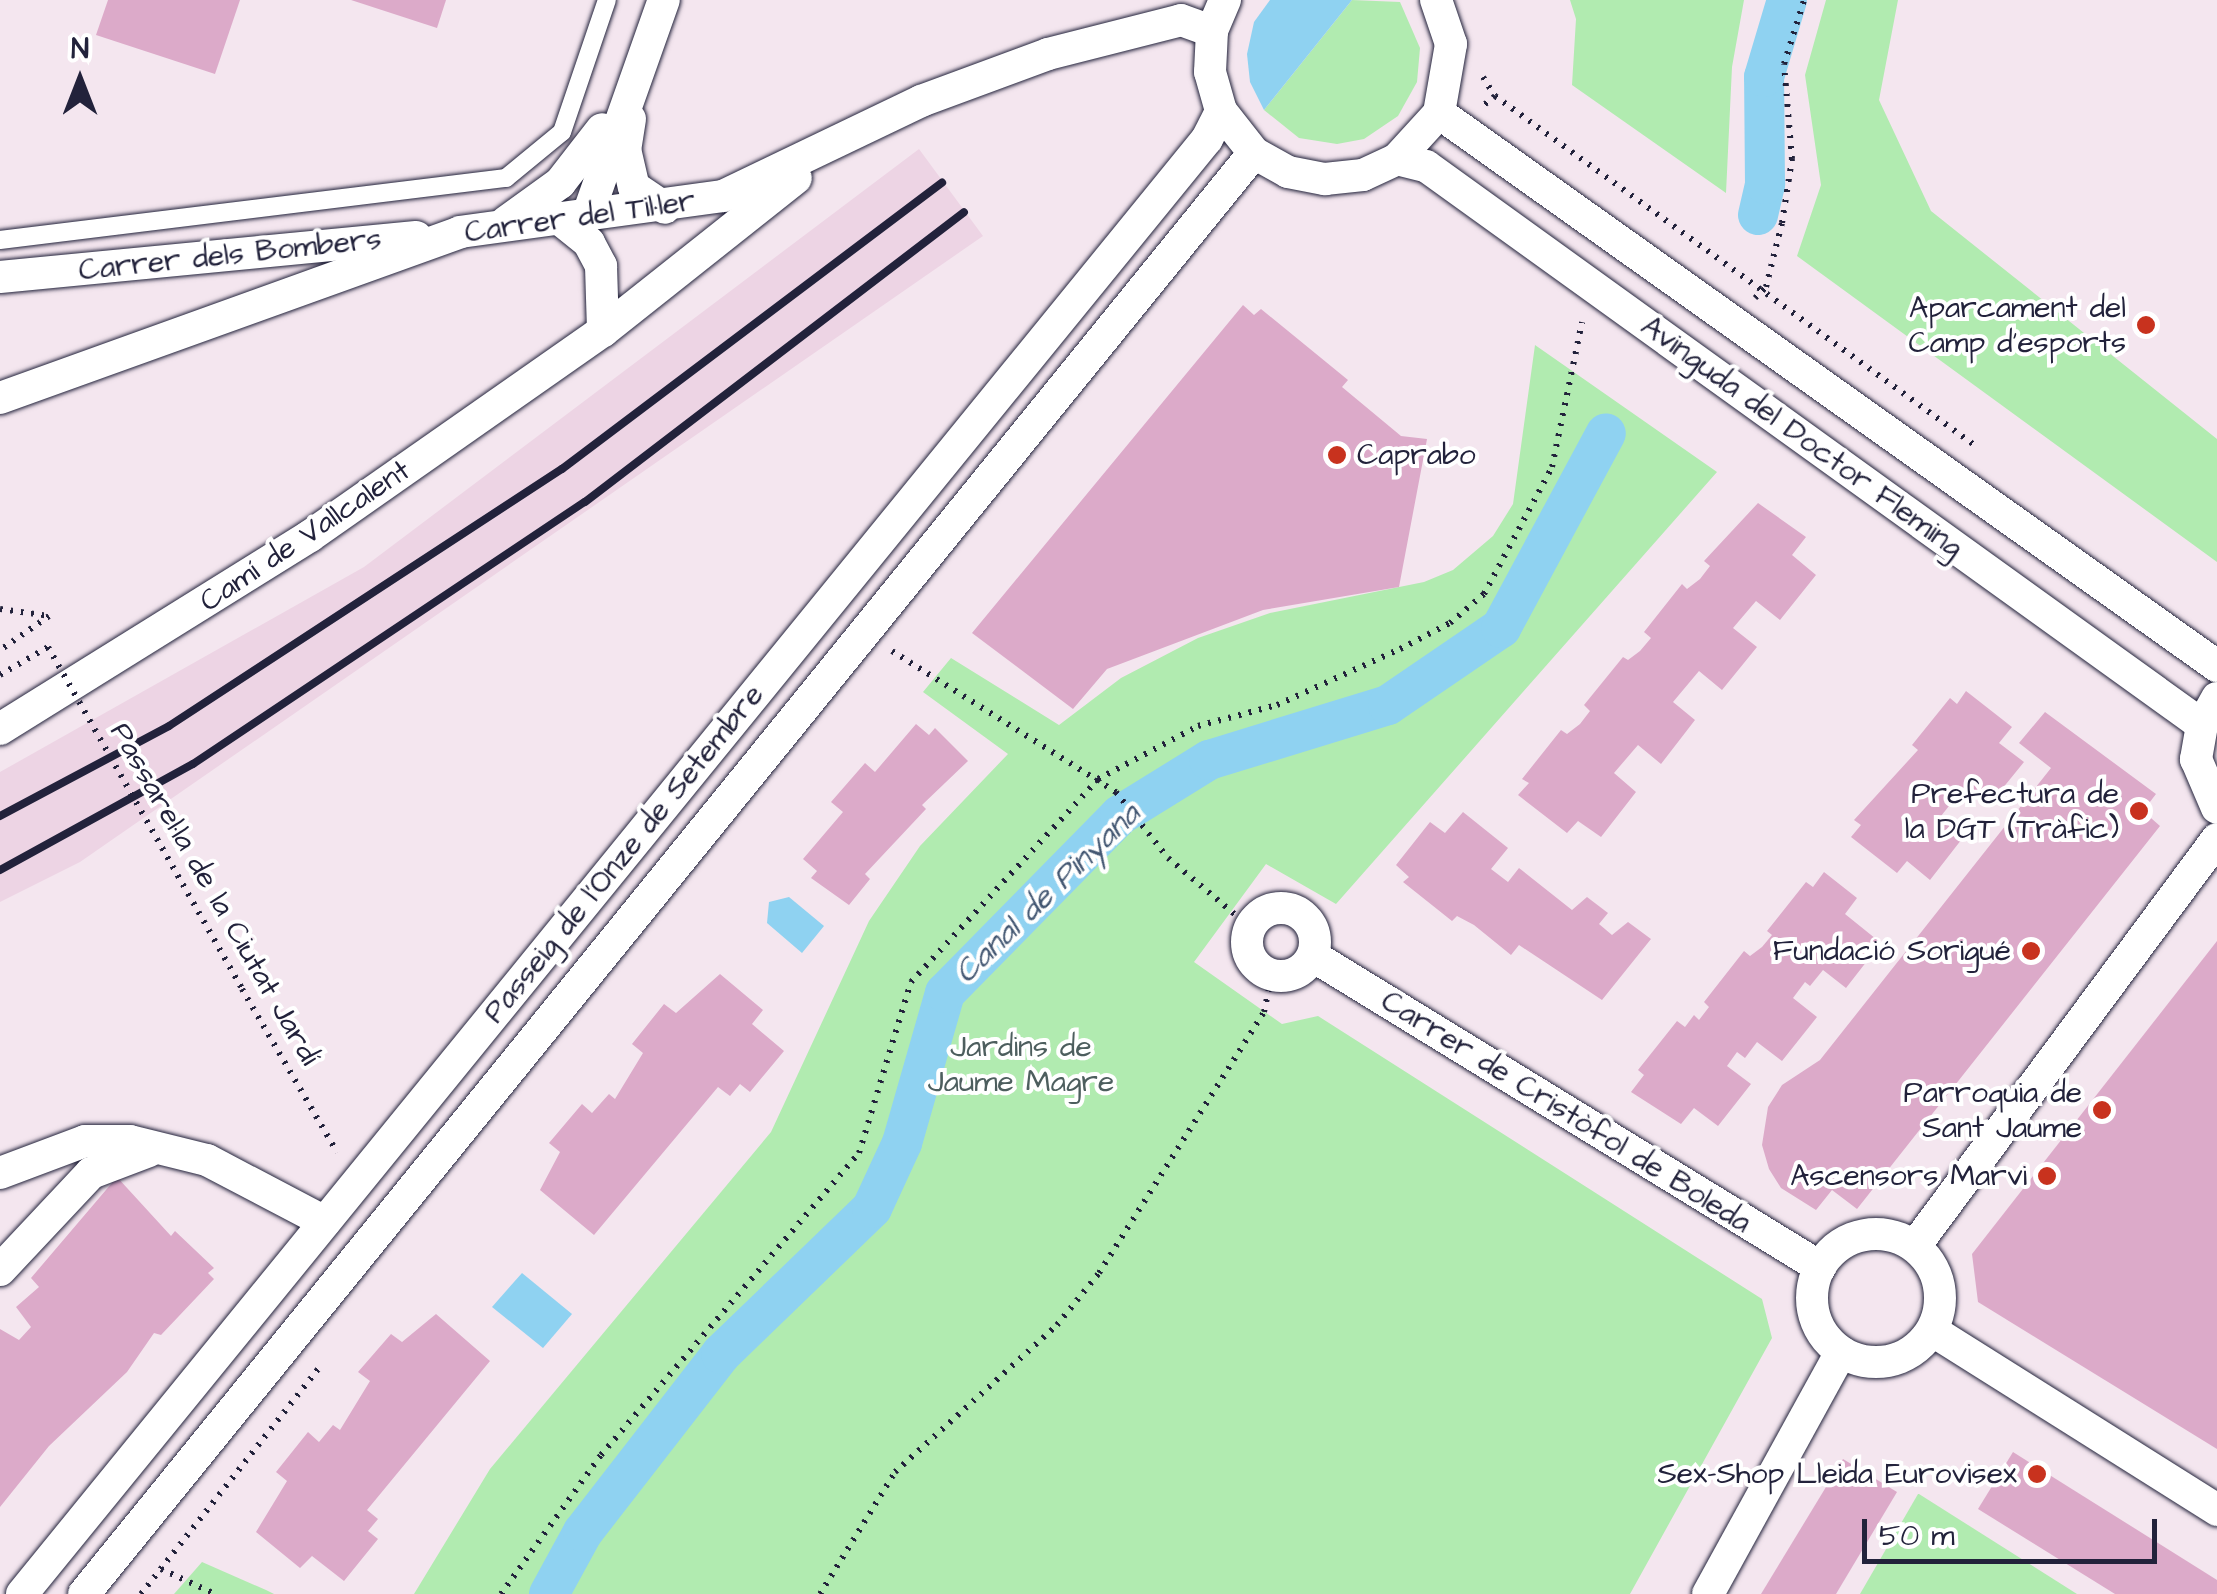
<!DOCTYPE html>
<meta charset="utf-8">
<style>
body{margin:0}
#map{position:relative;width:2217px;height:1594px;overflow:hidden;background:#f4e6ef;font-family:"Architects Daughter",sans-serif}
div>[style]{position:absolute}
[style*='--x']{left:calc(var(--x)*1px);top:calc(var(--y)*1px);width:calc(var(--w)*1px);rotate:calc(var(--a)*1deg)}
.built>*{inset:0;background:#edd4e4}
.green>*{inset:0;background:#b1ebb0}
.water>*{inset:0;background:#8fd2f1}
.canal>*{height:40px;margin:-20px;padding:0 20px;transform-origin:20px;border-radius:20px;background:#8fd2f1}
.building>*{inset:0;background:#dcaac9}
.path>*{height:6px;margin-top:-3px;transform-origin:0;background:repeating-linear-gradient(90deg,#22223b 0 2.5px,transparent 0 10.5px)}
.roads{filter:drop-shadow(0 0 2px #22223b) drop-shadow(0 0 2px #22223b)}
.service>*{height:18px;margin:-9px;padding:0 9px;transform-origin:9px;border-radius:9px;background:#fff}
.minor>*{height:32px;margin:-16px;padding:0 16px;transform-origin:16px;border-radius:16px;background:#fff}
.minor>.ring{margin:-16px;padding:0;box-sizing:content-box;background:none;border:32px solid #fff;border-radius:50%}
.rail>*{height:8px;margin:-4px;padding:0 4px;transform-origin:4px;border-radius:4px;background:#22223b}
.path-bridge>*{height:6px;margin-top:-3px;transform-origin:0;background:repeating-linear-gradient(90deg,#22223b 0 2.5px,transparent 0 10.5px)}
.dots>*{width:28px;height:28px;translate:-50% -50%;box-sizing:border-box;border:5px solid #fff;border-radius:50%}
span{translate:-50% -50%;white-space:nowrap;text-align:center;line-height:1.15;-webkit-text-stroke:8px #fff;paint-order:stroke}
.street-label{font-size:30px;color:#22223b}
.poi-label{font-size:30px;color:#22223b}
.right{translate:-100% -50%;text-align:right}
.left{translate:0 -50%;text-align:left}
.park-label{font-size:30px;color:#4d5e5e}
.water-label{font-size:32px;color:#435772;font-style:italic}
.north{position:absolute;left:30px;top:30px;width:100px;height:100px;-webkit-text-stroke:8px #fff;paint-order:stroke;rotate:0deg;font-size:28px;font-weight:700;line-height:40px;text-align:center;color:#22223b}
.north::after{content:'';display:block;margin:auto;width:35px;height:45px;background:#22223b;clip-path:polygon(50% 0,100% 100%,50% 72%,0 100%)}
.scale{position:absolute;left:1862px;top:1519px;width:295px;height:45px;box-sizing:border-box;border:5px solid #22223b;border-top:0;padding-left:12px;font-size:30px;line-height:35px;white-space:nowrap;color:#22223b;-webkit-text-stroke:8px #fff;paint-order:stroke}
</style>
<div id="map">
<div class="built">
<i style="clip-path:polygon(919px 149px,983px 236px,80px 862px,0 902px,0 772px,364px 567px)"></i>
</div>
<div class="green">
<i style="clip-path:polygon(1352px 0,1400px 2px,1420px 48px,1417px 82px,1398px 116px,1364px 139px,1337px 144px,1299px 138px,1264px 110px)"></i>
<i style="clip-path:polygon(1570px 0,1744px 0,1732px 67px,1726px 193px,1572px 85px,1576px 19px)"></i>
<i style="clip-path:polygon(1826px 0,1898px 0,1879px 100px,1931px 211px,2217px 439px,2217px 562px,1797px 256px,1821px 185px,1805px 75px)"></i>
<i style="clip-path:polygon(1535px 345px,1717px 472px,1336px 904px,1266px 864px,1194px 962px,1282px 1024px,1318px 1016px,1762px 1299px,1772px 1338px,1630px 1594px,414px 1594px,490px 1469px,771px 1132px,869px 921px,920px 846px,1008px 754px,923px 692px,951px 658px,1059px 725px,1121px 678px,1198px 638px,1270px 613px,1424px 582px,1453px 570px,1493px 536px,1513px 504px)"></i>
<i style="clip-path:polygon(1918px 1494px,1919px 1494px,2077px 1594px,1860px 1594px)"></i>
<i style="clip-path:polygon(202px 1562px,266px 1590px,274px 1594px,174px 1594px)"></i>
</div>
<div class="water">
<i style="clip-path:polygon(1270px 0,1352px 0,1264px 110px,1250px 82px,1247px 54px,1254px 22px)"></i>
<i style="clip-path:polygon(789px 897px,824px 926px,802px 953px,767px 923px,769px 902px)"></i>
<i style="clip-path:polygon(522px 1273px,572px 1314px,543px 1348px,492px 1307px)"></i>
</div>
<div class="canal">
<i style="--x:1758;--y:215;--w:32;--a:-77"></i>
<i style="--x:1765;--y:184;--w:107;--a:-90.5"></i>
<i style="--x:1764;--y:77;--w:80;--a:-73.4"></i>
<i style="--x:549;--y:1594;--w:71;--a:-61.3"></i>
<i style="--x:583;--y:1532;--w:225;--a:-52.2"></i>
<i style="--x:721;--y:1354;--w:210;--a:-44"></i>
<i style="--x:872;--y:1208;--w:72;--a:-65.2"></i>
<i style="--x:902;--y:1143;--w:156;--a:-74"></i>
<i style="--x:945;--y:993;--w:250;--a:-45.5"></i>
<i style="--x:1120;--y:815;--w:105;--a:-31.7"></i>
<i style="--x:1209;--y:760;--w:187;--a:-17.1"></i>
<i style="--x:1388;--y:705;--w:137;--a:-34.3"></i>
<i style="--x:1501;--y:628;--w:221;--a:-61.7"></i>
</div>
<div class="building">
<i style="clip-path:polygon(108px 0,240px 0,215px 74px,96px 35px)"></i>
<i style="clip-path:polygon(351px 0,446px 0,437px 28px)"></i>
<i style="clip-path:polygon(1243px 305px,1254px 315px,1261px 309px,1348px 380px,1342px 387px,1401px 436px,1427px 439px,1399px 587px,1263px 610px,1107px 669px,1073px 709px,972px 633px)"></i>
<i style="clip-path:polygon(1758px 503px,1806px 537px,1792px 555px,1816px 575px,1780px 620px,1756px 601px,1733px 628px,1757px 647px,1722px 690px,1699px 671px,1673px 702px,1695px 720px,1661px 764px,1638px 745px,1614px 773px,1636px 792px,1601px 837px,1578px 821px,1567px 833px,1518px 795px,1529px 783px,1522px 779px,1561px 730px,1567px 734px,1580px 724px,1590px 711px,1584px 705px,1623px 657px,1628px 660px,1640px 651px,1651px 638px,1644px 632px,1682px 584px,1687px 589px,1700px 579px,1710px 566px,1704px 561px)"></i>
<i style="clip-path:polygon(1966px 691px,2012px 727px,1999px 743px,2024px 762px,1989px 805px,1965px 786px,1941px 816px,1965px 835px,1930px 880px,1907px 861px,1897px 873px,1851px 837px,1861px 825px,1854px 820px,1918px 750px,1912px 745px,1950px 698px,1957px 704px)"></i>
<i style="clip-path:polygon(2045px 712px,2156px 794px,2143px 811px,2160px 826px,1857px 1209px,1832px 1190px,1816px 1210px,1781px 1188px,1769px 1169px,1762px 1145px,1768px 1107px,1782px 1085px,1820px 1060px,2051px 768px,2019px 743px)"></i>
<i style="clip-path:polygon(916px 724px,929px 735px,935px 728px,968px 761px,922px 805px,926px 809px,865px 874px,870px 879px,849px 905px,811px 878px,817px 871px,803px 859px,843px 812px,831px 802px,865px 763px,875px 772px)"></i>
<i style="clip-path:polygon(1463px 812px,1508px 848px,1491px 869px,1508px 882px,1519px 868px,1572px 910px,1587px 897px,1608px 913px,1599px 924px,1612px 935px,1628px 922px,1651px 939px,1602px 1000px,1519px 945px,1511px 955px,1474px 925px,1457px 916px,1452px 921px,1403px 882px,1409px 877px,1396px 865px,1430px 822px,1445px 833px)"></i>
<i style="clip-path:polygon(1824px 872px,1857px 898px,1845px 914px,1881px 943px,1846px 988px,1823px 970px,1810px 986px,1805px 982px,1793px 998px,1817px 1017px,1782px 1061px,1757px 1042px,1745px 1058px,1737px 1052px,1727px 1066px,1751px 1084px,1718px 1126px,1694px 1108px,1681px 1124px,1631px 1092px,1644px 1075px,1638px 1070px,1677px 1021px,1685px 1027px,1694px 1015px,1699px 1020px,1709px 1007px,1704px 1002px,1744px 951px,1750px 956px,1762px 947px,1772px 935px,1767px 931px,1806px 882px,1813px 887px)"></i>
<i style="clip-path:polygon(2217px 941px,2217px 1449px,1978px 1302px,1972px 1254px)"></i>
<i style="clip-path:polygon(720px 974px,763px 1010px,752px 1024px,784px 1051px,750px 1092px,740px 1084px,730px 1096px,718px 1087px,594px 1235px,540px 1190px,560px 1152px,549px 1143px,582px 1104px,592px 1113px,609px 1094px,615px 1099px,643px 1053px,632px 1044px,664px 1004px,676px 1013px)"></i>
<i style="clip-path:polygon(117px 1177px,171px 1236px,175px 1231px,214px 1268px,208px 1273px,214px 1279px,161px 1335px,154px 1333px,127px 1372px,49px 1446px,0 1507px,0 1329px,19px 1340px,31px 1327px,16px 1307px,39px 1287px,31px 1278px)"></i>
<i style="clip-path:polygon(436px 1314px,490px 1361px,367px 1510px,378px 1519px,368px 1531px,378px 1539px,344px 1581px,312px 1556px,300px 1568px,256px 1532px,287px 1481px,276px 1472px,308px 1432px,319px 1442px,333px 1425px,340px 1430px,370px 1381px,358px 1372px,391px 1334px,402px 1342px)"></i>
<i style="clip-path:polygon(2013px 1452px,2217px 1580px,2217px 1594px,2115px 1594px,1978px 1509px)"></i>
<i style="clip-path:polygon(1843px 1459px,1897px 1492px,1836px 1594px,1761px 1594px)"></i>
</div>
<div class="path">
<i style="--x:1483;--y:77;--w:22;--a:58"></i>
<i style="--x:1495;--y:96;--w:14;--a:141"></i>
<i style="--x:1495;--y:96;--w:591;--a:36.06"></i>
<i style="--x:1755;--y:298;--w:16;--a:-45"></i>
<i style="--x:1766;--y:287;--w:66;--a:-76"></i>
<i style="--x:1782;--y:223;--w:65;--a:-81.1"></i>
<i style="--x:1792;--y:159;--w:95;--a:-94.8"></i>
<i style="--x:1784;--y:64;--w:67;--a:-72.6"></i>
<i style="--x:0;--y:609;--w:49;--a:8.1"></i>
<i style="--x:49;--y:616;--w:60;--a:145.2"></i>
<i style="--x:892;--y:651;--w:265;--a:32.2"></i>
<i style="--x:1116;--y:792;--w:84;--a:51.8"></i>
<i style="--x:1168;--y:858;--w:107;--a:40.1"></i>
<i style="--x:0;--y:675;--w:56;--a:-30.3"></i>
<i style="--x:242;--y:989;--w:189;--a:59.8"></i>
<i style="--x:161;--y:1569;--w:60;--a:24.8"></i>
<i style="--x:141;--y:1594;--w:291;--a:-51.8"></i>
<i style="--x:501;--y:1594;--w:171;--a:-54.3"></i>
<i style="--x:601;--y:1455;--w:397;--a:-49.5"></i>
<i style="--x:859;--y:1153;--w:179;--a:-73.1"></i>
<i style="--x:911;--y:982;--w:276;--a:-47.3"></i>
<i style="--x:1098;--y:779;--w:113;--a:-27.9"></i>
<i style="--x:1198;--y:726;--w:82;--a:-14.9"></i>
<i style="--x:1277;--y:705;--w:135;--a:-24.5"></i>
<i style="--x:1400;--y:649;--w:56;--a:-27.5"></i>
<i style="--x:1450;--y:623;--w:45;--a:-40.5"></i>
<i style="--x:1484;--y:594;--w:144;--a:-61.8"></i>
<i style="--x:1552;--y:467;--w:148;--a:-78.3"></i>
<i style="--x:820;--y:1594;--w:143;--a:-58.4"></i>
<i style="--x:895;--y:1472;--w:219;--a:-42.2"></i>
<i style="--x:1057;--y:1325;--w:67;--a:-51.1"></i>
<i style="--x:1099;--y:1273;--w:309;--a:-57.7"></i>
<i style="--x:1264;--y:1012;--w:38;--a:-78"></i>
</div>
<div class="roads">
<div class="service">
<i style="--x:0;--y:240;--w:510;--a:-6.99"></i>
<i style="--x:506;--y:178;--w:72;--a:-39.4"></i>
<i style="--x:562;--y:132;--w:139;--a:-71.2"></i>
</div>
<div class="minor">
<i style="--x:1225;--y:0;--w:34;--a:113"></i>
<i style="--x:1212;--y:31;--w:41;--a:92.8"></i>
<i style="--x:1210;--y:72;--w:41;--a:74.2"></i>
<i style="--x:1221;--y:111;--w:53;--a:51.8"></i>
<i style="--x:1254;--y:153;--w:39;--a:29"></i>
<i style="--x:1288;--y:172;--w:38;--a:11"></i>
<i style="--x:1325;--y:179;--w:38;--a:-6"></i>
<i style="--x:1363;--y:175;--w:38;--a:-25"></i>
<i style="--x:1397;--y:159;--w:62;--a:-47.6"></i>
<i style="--x:1439;--y:113;--w:70;--a:-80.1"></i>
<i style="--x:1451;--y:44;--w:46;--a:-108.8"></i>
<i style="--x:1439;--y:113;--w:955;--a:35.41"></i>
<i style="--x:630;--y:119;--w:30;--a:99"></i>
<i style="--x:625;--y:149;--w:39;--a:77"></i>
<i style="--x:634;--y:187;--w:37;--a:34"></i>
<i style="--x:1397;--y:159;--w:30;--a:14"></i>
<i style="--x:1426;--y:166;--w:956;--a:35.77"></i>
<i style="--x:587;--y:217;--w:230;--a:-70.5"></i>
<i style="--x:561;--y:220;--w:36;--a:39"></i>
<i style="--x:589;--y:243;--w:26;--a:62"></i>
<i style="--x:601;--y:266;--w:65;--a:88.2"></i>
<i style="--x:506;--y:222;--w:67;--a:-35.8"></i>
<i style="--x:560;--y:183;--w:68;--a:-52.1"></i>
<i style="--x:0;--y:277;--w:418;--a:-5.5"></i>
<i style="--x:0;--y:398;--w:489;--a:-19.8"></i>
<i style="--x:460;--y:232;--w:265;--a:-7.8"></i>
<i style="--x:723;--y:196;--w:220;--a:-25.6"></i>
<i style="--x:921;--y:101;--w:135;--a:-20.3"></i>
<i style="--x:1048;--y:54;--w:137;--a:-14.3"></i>
<i style="--x:1181;--y:20;--w:33;--a:20"></i>
<i style="--x:2217;--y:698;--w:31;--a:119"></i>
<i style="--x:2202;--y:725;--w:35;--a:100"></i>
<i style="--x:2196;--y:759;--w:53;--a:66.8"></i>
<i style="--x:0;--y:729;--w:365;--a:-31.9"></i>
<i style="--x:310;--y:536;--w:358;--a:-35"></i>
<i style="--x:603;--y:331;--w:246;--a:-38.4"></i>
<i class="ring" style="left:1247px;top:908px;width:36px;height:36px"></i>
<i style="--x:1313;--y:956;--w:595;--a:31.53"></i>
<i style="--x:0;--y:1173;--w:91;--a:-20.6"></i>
<i style="--x:85;--y:1141;--w:45;--a:0"></i>
<i style="--x:130;--y:1141;--w:79;--a:13.9"></i>
<i style="--x:207;--y:1160;--w:133;--a:27.7"></i>
<i class="ring" style="left:1812px;top:1234px;width:96px;height:96px"></i>
<i style="--x:1915;--y:1246;--w:507;--a:-53.42"></i>
<i style="--x:0;--y:1270;--w:133;--a:-46.8"></i>
<i style="--x:91;--y:1173;--w:62;--a:-20.8"></i>
<i style="--x:1933;--y:1331;--w:336;--a:32.2"></i>
<i style="--x:22;--y:1594;--w:1876;--a:-50.84"></i>
<i style="--x:1207;--y:139;--w:31;--a:-63"></i>
<i style="--x:84;--y:1594;--w:1856;--a:-50.93"></i>
<i style="--x:1708;--y:1594;--w:276;--a:-61.2"></i>
</div>
</div>
<div class="rail">
<i style="--x:0;--y:816;--w:191;--a:-28"></i>
<i style="--x:169;--y:726;--w:470;--a:-33.2"></i>
<i style="--x:562;--y:469;--w:476;--a:-37"></i>
<i style="--x:0;--y:870;--w:220;--a:-28.8"></i>
<i style="--x:193;--y:764;--w:471;--a:-33.8"></i>
<i style="--x:585;--y:502;--w:477;--a:-37.4"></i>
</div>
<div class="path-bridge">
<i style="--x:48;--y:647;--w:393;--a:60.4"></i>
</div>
<div class="dots">
<i style="left:2146px;top:325px;background:#c8321e"></i>
<i style="left:1337px;top:455px;background:#c8321e"></i>
<i style="left:2139px;top:811px;background:#c8321e"></i>
<i style="left:2031px;top:951px;background:#c8321e"></i>
<i style="left:2102px;top:1110px;background:#c8321e"></i>
<i style="left:2047px;top:1176px;background:#c8321e"></i>
<i style="left:2037px;top:1474px;background:#c8321e"></i>
</div>
<div class="street-label">
<span style="left:580px;top:217px;rotate:-8deg">Carrer del Til·ler</span>
<span style="left:230px;top:255px;rotate:-6deg">Carrer dels Bombers</span>
<span style="left:1802px;top:437px;rotate:36deg">Avinguda del Doctor Fleming</span>
<span style="left:305px;top:536px;rotate:-34deg">Camí de Vallcalent</span>
<span style="left:624px;top:854px;rotate:-51deg">Passeig de l'Onze de Setembre</span>
<span style="left:215px;top:894px;rotate:60deg">Passarel·la de la Ciutat Jardí</span>
<span style="left:1566px;top:1112px;rotate:32deg">Carrer de Cristòfol de Boleda</span>
</div>
<div class="poi-label">
<span class="right" style="left:2126px;top:325px">Aparcament del<br>Camp d'esports</span>
<span class="left" style="left:1357px;top:455px">Caprabo</span>
<span class="right" style="left:2119px;top:811px">Prefectura de<br>la DGT (Tràfic)</span>
<span class="right" style="left:2011px;top:951px">Fundació Sorigué</span>
<span class="right" style="left:2082px;top:1110px">Parroquia de<br>Sant Jaume</span>
<span class="right" style="left:2027px;top:1176px">Ascensors Marvi</span>
<span class="right" style="left:2017px;top:1474px">Sex-Shop Lleida Eurovisex</span>
</div>
<div class="park-label">
<span style="left:1021px;top:1064px">Jardins de<br>Jaume Magre</span>
</div>
<div class="water-label">
<span style="left:1048px;top:894px;rotate:-44deg">Canal de Pinyana</span>
</div>
<div class="north">N</div>
<div class="scale">50 m</div>
</div>
